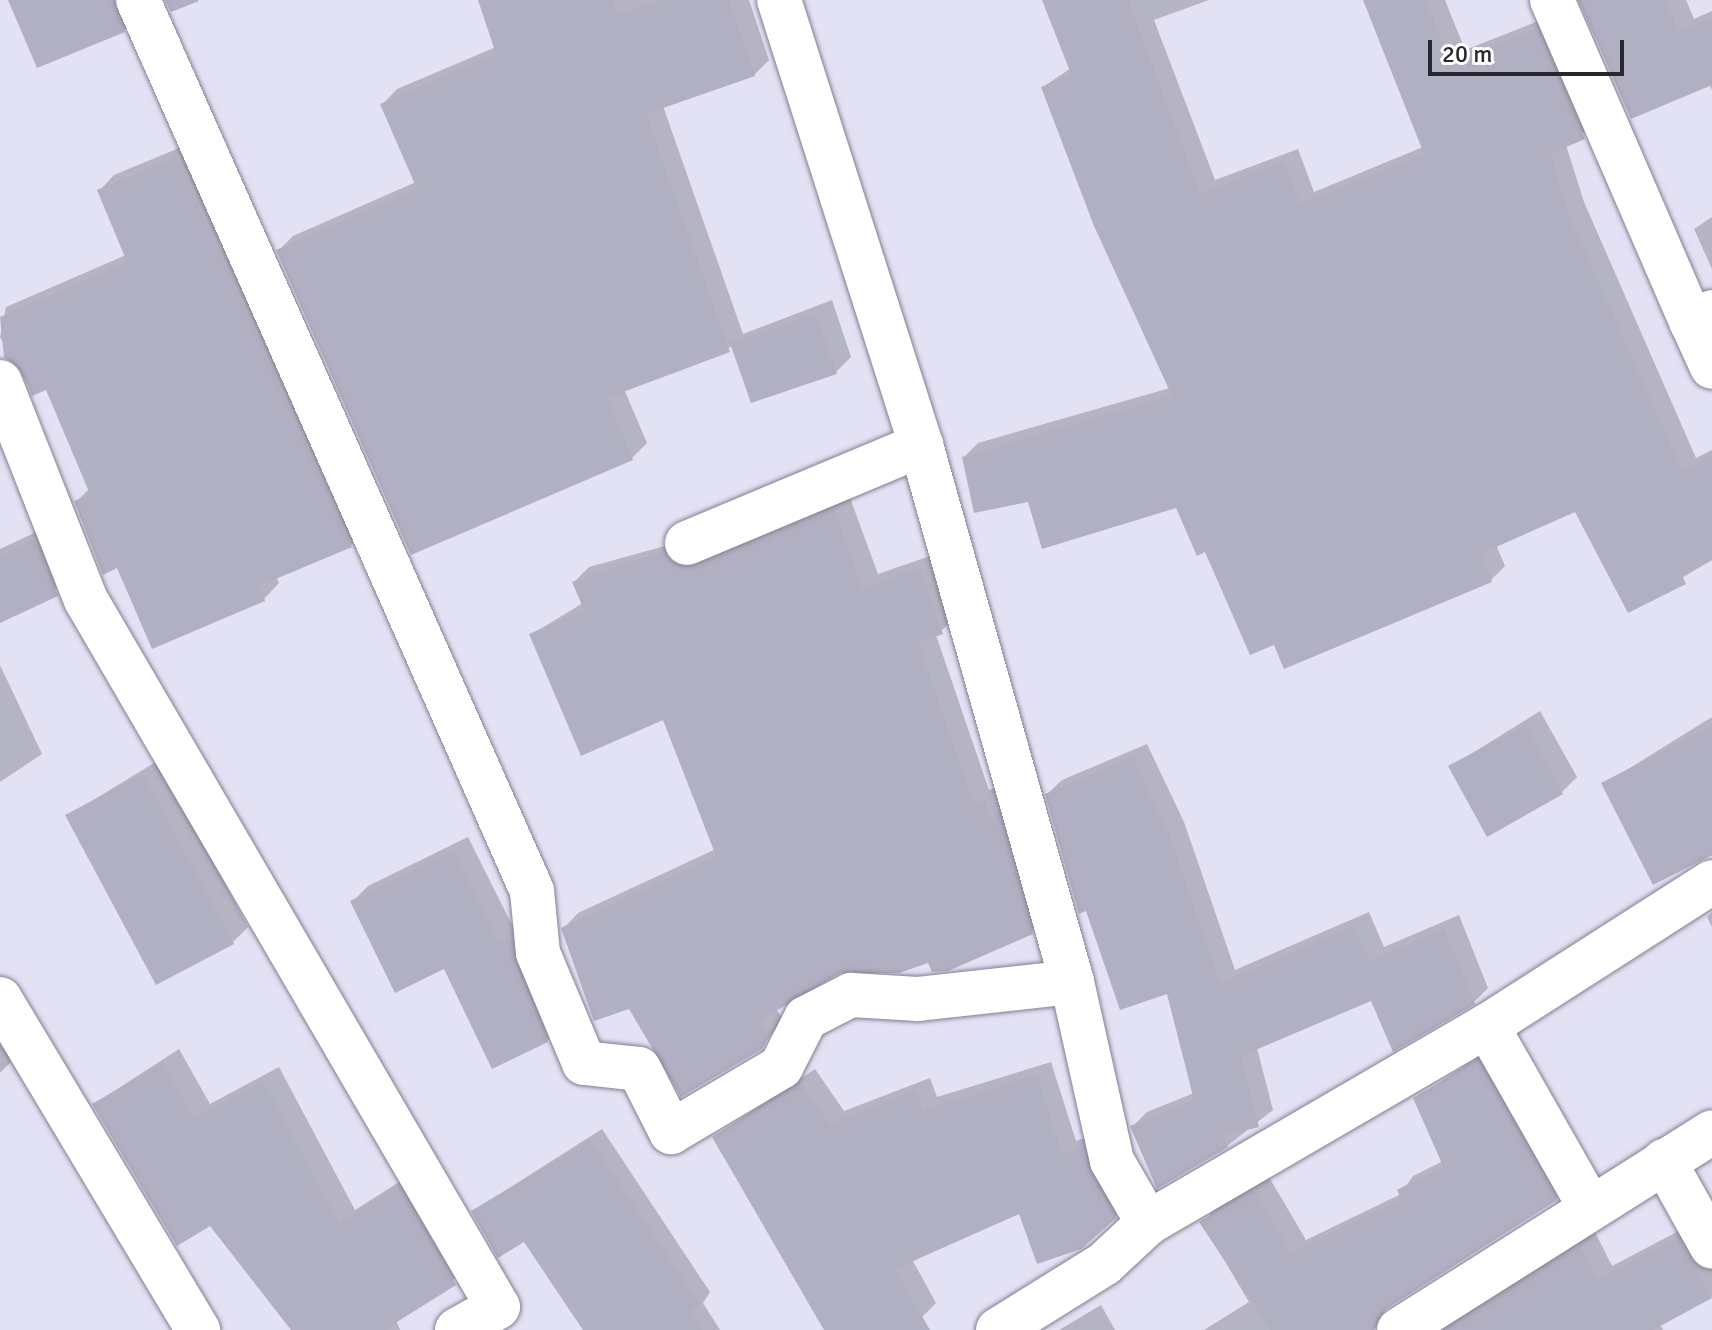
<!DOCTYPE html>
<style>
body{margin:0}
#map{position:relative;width:1712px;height:1330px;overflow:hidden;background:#e3e1f4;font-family:Signika,sans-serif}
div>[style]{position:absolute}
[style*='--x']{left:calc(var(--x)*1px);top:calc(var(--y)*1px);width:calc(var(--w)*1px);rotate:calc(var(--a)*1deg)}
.shadow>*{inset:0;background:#0003}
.building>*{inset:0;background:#b1afc2}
.roads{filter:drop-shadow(0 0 2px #817f91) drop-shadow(0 0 2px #817f91)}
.minor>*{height:44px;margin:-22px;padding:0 22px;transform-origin:22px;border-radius:22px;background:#fff}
span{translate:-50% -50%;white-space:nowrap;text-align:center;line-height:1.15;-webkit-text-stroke:8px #fff;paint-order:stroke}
.scale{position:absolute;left:1428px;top:40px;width:196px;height:36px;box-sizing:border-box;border:4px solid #27272e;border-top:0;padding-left:10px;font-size:24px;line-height:28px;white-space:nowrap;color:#27272e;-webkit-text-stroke:6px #fff;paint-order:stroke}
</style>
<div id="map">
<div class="shadow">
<i style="clip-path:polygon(10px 0,136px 0,139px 14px,124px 30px)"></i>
<i style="clip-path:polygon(479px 0,749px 0,769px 60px,754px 75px,663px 106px,743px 334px,832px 300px,851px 357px,836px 372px,733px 346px,624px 389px,647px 443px,632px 458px,278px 251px,293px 236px,416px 182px,382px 105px,397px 89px,496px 47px)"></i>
<i style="clip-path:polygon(1044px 0,1209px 0,1154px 20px,1215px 180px,1298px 149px,1314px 192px,1423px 147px,1365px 0,1445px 0,1465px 50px,1551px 16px,1598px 123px,1566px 145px,1584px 202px,1696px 458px,1712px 450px,1712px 560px,1628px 610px,1576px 509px,1496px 545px,1505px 566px,1491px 580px,1275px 642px,1177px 506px,964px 457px,978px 443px,1170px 388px,1043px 87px,1071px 68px)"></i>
<i style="clip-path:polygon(1578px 0,1686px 0,1694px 19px,1712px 11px,1712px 90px,1709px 84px,1632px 117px)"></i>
<i style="clip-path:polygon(191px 143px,367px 530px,351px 545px,276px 577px,279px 583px,264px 599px,118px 565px,76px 502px,90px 488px,47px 388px,33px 394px,0 337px,6px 307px,126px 255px,99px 191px,114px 175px)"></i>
<i style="clip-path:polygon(1712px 217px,1712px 269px,1694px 229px)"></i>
<i style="clip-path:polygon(849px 495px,878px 574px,936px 554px,957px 617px,936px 635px,989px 790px,999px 786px,1047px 917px,1031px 932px,929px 961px,839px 971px,776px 1009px,783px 1019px,761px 1048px,630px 1007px,563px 929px,578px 913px,716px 849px,664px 717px,532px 634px,583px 603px,574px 582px,589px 567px)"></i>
<i style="clip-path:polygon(51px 525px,72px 579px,0 621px,0 549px)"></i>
<i style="clip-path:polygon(0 665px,42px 754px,0 782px)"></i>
<i style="clip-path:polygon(1540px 711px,1577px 777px,1562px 792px,1450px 767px)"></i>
<i style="clip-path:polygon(1712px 717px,1712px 856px,1604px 784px)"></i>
<i style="clip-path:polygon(1147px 744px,1184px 822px,1235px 970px,1369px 912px,1384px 947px,1459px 915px,1488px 988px,1474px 1002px,1372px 998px,1257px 1048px,1273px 1110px,1227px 1146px,1132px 1127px,1147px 1112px,1194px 1093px,1169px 991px,1047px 794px,1062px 780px)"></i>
<i style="clip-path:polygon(159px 760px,248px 927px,233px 942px,67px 816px)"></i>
<i style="clip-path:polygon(468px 837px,562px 1025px,547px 1041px,352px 902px,368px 886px)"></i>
<i style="clip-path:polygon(1712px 912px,1712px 927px,1707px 917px)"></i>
<i style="clip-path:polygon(0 1026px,16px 1057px,0 1073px)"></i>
<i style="clip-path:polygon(1493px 1047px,1571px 1184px,1556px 1199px,1394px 1301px,1362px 1330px,1204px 1330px,1249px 1302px,1202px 1223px,1216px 1208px,1269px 1177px,1306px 1240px,1401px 1194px,1413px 1176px,1443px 1161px,1416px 1098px)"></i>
<i style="clip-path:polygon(179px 1049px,210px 1104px,279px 1067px,355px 1210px,415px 1172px,470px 1268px,396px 1320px,400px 1330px,293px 1330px,210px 1224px,94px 1104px)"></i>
<i style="clip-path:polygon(1051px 1062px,1076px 1141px,1098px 1133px,1130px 1202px,1115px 1217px,1020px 1211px,913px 1261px,936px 1303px,922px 1317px,899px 1330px,826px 1330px,714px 1137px,815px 1069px,844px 1111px,930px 1078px,937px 1097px)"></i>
<i style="clip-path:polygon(602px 1129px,710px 1292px,703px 1303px,720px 1330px,585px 1330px,525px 1239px,473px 1211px)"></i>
<i style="clip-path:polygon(1692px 1224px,1712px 1253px,1712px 1296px,1660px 1324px,1663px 1330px,1438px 1330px,1595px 1232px,1612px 1266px)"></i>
<i style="clip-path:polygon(1101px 1305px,1115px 1330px,1059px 1330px)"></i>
</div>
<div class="building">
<i style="clip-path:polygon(8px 0,113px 0,125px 32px,37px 68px)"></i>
<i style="clip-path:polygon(165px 0,198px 0,199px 1px,171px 12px)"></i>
<i style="clip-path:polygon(478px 0,613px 0,618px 15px,662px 0,729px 0,755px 76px,646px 114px,730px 352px,607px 398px,633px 460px,411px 555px,276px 250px,417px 189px,380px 104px,496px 54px)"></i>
<i style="clip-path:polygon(1042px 0,1128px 0,1200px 193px,1284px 162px,1300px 204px,1424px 154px,1363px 0,1426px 0,1451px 63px,1537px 28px,1585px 139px,1550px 154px,1570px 217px,1682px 471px,1712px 455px,1712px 560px,1682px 575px,1686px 584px,1628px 613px,1575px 512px,1480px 554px,1492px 582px,1284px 669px,1274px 645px,1250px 655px,1205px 552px,1197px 556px,1176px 508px,1042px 549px,1028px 502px,974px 513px,962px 457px,1172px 396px,1094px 226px,1041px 87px,1071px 74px)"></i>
<i style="clip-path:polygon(1579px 0,1666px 0,1679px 32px,1712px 18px,1712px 85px,1631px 119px)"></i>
<i style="clip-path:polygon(176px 157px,352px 547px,259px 586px,265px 601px,152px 649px,117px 568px,103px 575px,74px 501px,90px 494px,46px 390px,32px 396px,23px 372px,4px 357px,0 317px,127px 262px,97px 190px)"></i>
<i style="clip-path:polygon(816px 314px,837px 374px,751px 403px,730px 343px)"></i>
<i style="clip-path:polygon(834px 509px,862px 588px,920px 568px,943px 634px,918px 643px,974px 804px,984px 800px,990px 817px,999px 813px,1033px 934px,948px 971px,932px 972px,928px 963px,899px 973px,840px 973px,759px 1021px,769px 1036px,762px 1049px,681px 1097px,629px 1009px,594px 1021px,561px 928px,716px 856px,663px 720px,581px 756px,529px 634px,584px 610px,572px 582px,664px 551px,673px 563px,697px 566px)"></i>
<i style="clip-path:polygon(35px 539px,58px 596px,0 623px,0 556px)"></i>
<i style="clip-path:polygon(1525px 725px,1563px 794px,1487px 837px,1448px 766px)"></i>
<i style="clip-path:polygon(1712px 726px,1712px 855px,1653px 885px,1601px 783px)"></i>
<i style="clip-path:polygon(1132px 757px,1170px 837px,1220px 983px,1354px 926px,1369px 961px,1444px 928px,1475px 1004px,1393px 1052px,1371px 1001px,1241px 1056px,1259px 1127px,1222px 1136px,1228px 1147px,1157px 1189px,1130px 1126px,1194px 1100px,1167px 994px,1120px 1010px,1086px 911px,1079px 914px,1045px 794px)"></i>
<i style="clip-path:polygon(143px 774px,234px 944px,156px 985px,65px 815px)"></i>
<i style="clip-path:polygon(453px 851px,499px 944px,511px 938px,548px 1042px,492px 1069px,444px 969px,395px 993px,350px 901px)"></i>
<i style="clip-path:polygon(1478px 1060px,1557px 1200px,1386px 1309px,1374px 1330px,1271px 1330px,1199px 1222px,1254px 1190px,1291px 1253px,1401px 1199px,1397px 1190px,1443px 1166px,1413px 1098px)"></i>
<i style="clip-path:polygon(163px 1063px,194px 1118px,263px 1081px,339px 1223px,399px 1186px,456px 1285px,384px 1330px,291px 1330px,210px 1226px,177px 1246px,92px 1104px)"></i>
<i style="clip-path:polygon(1037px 1075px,1062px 1155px,1083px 1146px,1116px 1218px,1081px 1249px,1037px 1264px,1019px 1214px,895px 1269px,930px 1330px,824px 1330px,712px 1137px,800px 1082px,829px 1124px,916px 1091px,923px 1110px)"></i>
<i style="clip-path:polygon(590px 1140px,700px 1305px,691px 1311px,703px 1330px,583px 1330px,524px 1242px,498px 1258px,471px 1211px)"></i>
<i style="clip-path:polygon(1678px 1237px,1712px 1298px,1653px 1330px,1446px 1330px,1580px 1245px,1598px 1279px)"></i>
</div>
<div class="roads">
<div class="minor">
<i style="--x:138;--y:0;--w:974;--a:66.14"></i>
<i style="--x:532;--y:891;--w:62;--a:84.5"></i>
<i style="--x:538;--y:953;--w:119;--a:67.3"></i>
<i style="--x:584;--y:1063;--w:55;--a:6.2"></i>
<i style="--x:639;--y:1069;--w:71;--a:63.1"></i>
<i style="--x:671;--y:1132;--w:128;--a:-30.6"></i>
<i style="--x:781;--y:1067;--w:55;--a:-63"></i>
<i style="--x:806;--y:1018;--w:51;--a:-27.1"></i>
<i style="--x:851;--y:995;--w:67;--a:3.4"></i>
<i style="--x:918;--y:999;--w:155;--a:-6.3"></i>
<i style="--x:779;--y:0;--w:467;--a:72.3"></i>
<i style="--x:921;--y:445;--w:558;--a:74.29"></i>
<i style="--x:1072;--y:982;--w:183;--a:77.4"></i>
<i style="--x:1112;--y:1161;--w:72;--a:59.9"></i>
<i style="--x:1552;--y:0;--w:352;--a:66.6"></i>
<i style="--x:1712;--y:312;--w:23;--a:151"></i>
<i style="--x:1692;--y:323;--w:48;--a:65.6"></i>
<i style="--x:0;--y:382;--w:234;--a:68.5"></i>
<i style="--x:86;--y:600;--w:818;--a:59.77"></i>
<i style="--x:498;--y:1307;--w:47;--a:150.7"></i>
<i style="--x:687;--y:543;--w:254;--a:-22.7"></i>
<i style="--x:0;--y:999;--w:386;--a:59.1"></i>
<i style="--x:1487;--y:1026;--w:208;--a:60.4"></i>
<i style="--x:1664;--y:1161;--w:98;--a:60.8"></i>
<i style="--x:998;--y:1330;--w:125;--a:-31.9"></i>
<i style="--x:1104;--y:1264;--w:60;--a:-43"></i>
<i style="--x:1148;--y:1223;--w:392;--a:-30.2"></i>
<i style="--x:1487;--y:1026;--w:267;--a:-32.6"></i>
<i style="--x:1399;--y:1330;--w:370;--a:-32.3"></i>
</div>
</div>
<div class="scale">20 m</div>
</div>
